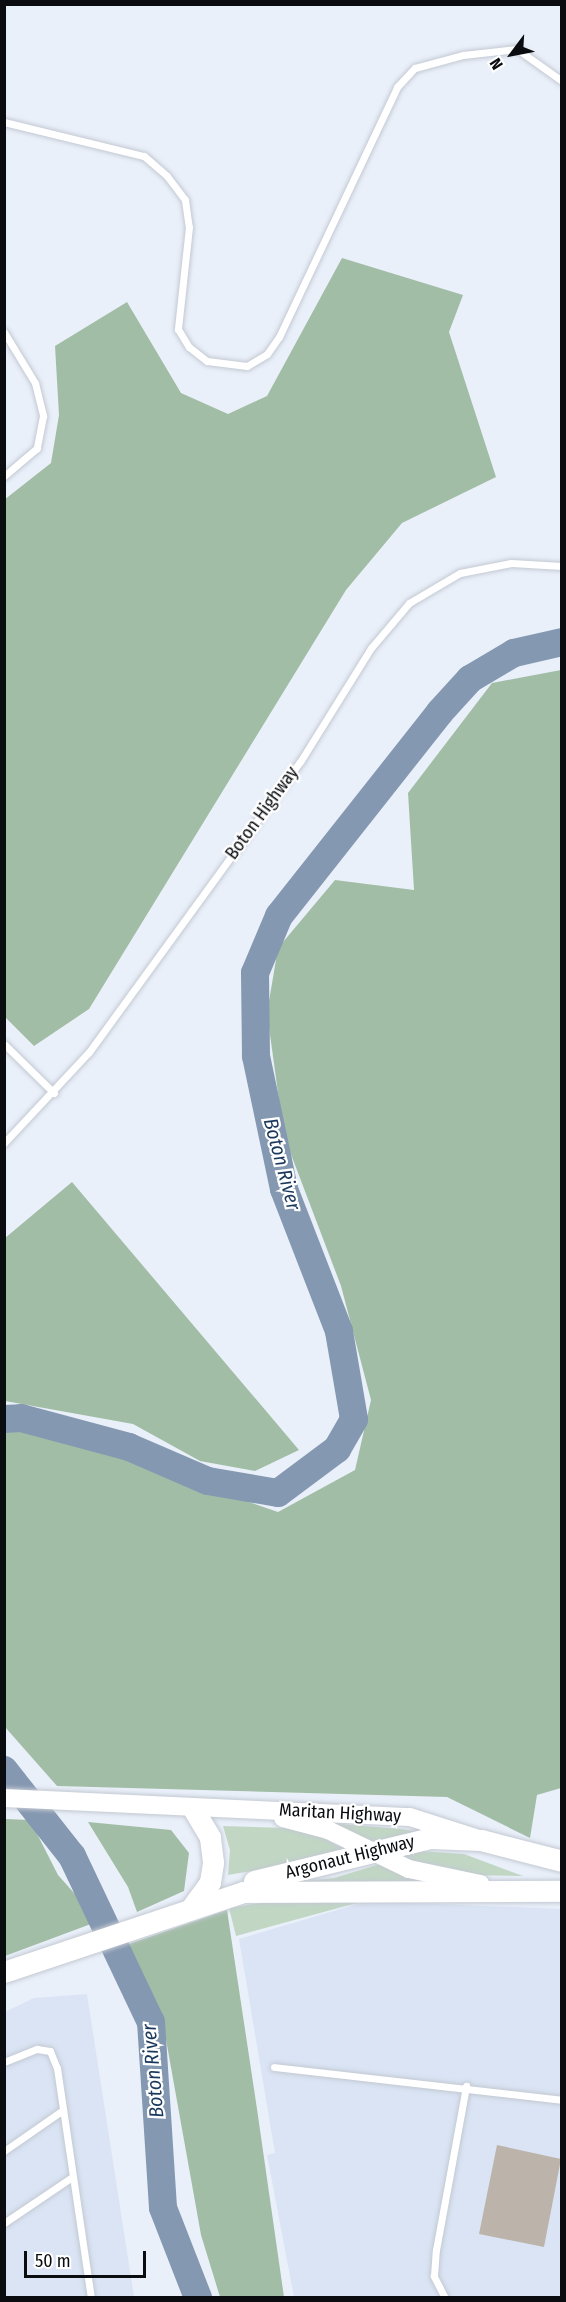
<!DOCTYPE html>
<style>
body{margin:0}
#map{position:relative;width:566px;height:2302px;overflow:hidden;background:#eaf0fa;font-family:"Fira Sans Condensed",sans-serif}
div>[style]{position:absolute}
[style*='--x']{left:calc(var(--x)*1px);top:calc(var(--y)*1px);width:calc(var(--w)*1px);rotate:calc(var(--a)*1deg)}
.built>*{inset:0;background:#dae4f4}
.green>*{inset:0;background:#c1d7c4}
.forest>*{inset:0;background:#a2bda6}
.river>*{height:28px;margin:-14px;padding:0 14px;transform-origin:14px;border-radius:14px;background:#8598b1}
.building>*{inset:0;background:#bcb4ab}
.roads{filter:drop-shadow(0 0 2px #c3c9d2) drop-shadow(0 0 2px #c3c9d2)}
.service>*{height:7px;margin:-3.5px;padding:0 3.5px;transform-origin:3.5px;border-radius:3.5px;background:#fff}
.secondary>*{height:18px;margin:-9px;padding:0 9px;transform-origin:9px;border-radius:9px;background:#fff}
.primary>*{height:21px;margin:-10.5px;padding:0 10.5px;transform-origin:10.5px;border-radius:10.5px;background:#fff}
span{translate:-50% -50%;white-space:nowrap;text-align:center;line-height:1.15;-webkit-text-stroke:4.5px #fff;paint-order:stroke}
.street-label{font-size:18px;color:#0a0c0f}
.water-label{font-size:20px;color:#1a385c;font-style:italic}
.frame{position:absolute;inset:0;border:6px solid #0a0c0f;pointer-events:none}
.north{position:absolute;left:482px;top:24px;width:60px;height:60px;-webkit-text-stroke:4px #fff;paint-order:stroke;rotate:238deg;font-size:16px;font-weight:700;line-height:24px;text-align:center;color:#0a0c0f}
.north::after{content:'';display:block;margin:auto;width:21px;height:27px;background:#0a0c0f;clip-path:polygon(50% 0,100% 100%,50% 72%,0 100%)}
.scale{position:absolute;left:24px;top:2251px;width:122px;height:27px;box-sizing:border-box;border:3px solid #0a0c0f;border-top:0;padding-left:8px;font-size:18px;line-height:21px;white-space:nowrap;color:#0a0c0f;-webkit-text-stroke:4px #fff;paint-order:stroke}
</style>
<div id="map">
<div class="built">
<i style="clip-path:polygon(368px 1901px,561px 1909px,561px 2297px,294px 2297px,267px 2155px,275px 2153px,239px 1939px)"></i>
<i style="clip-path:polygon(87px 1994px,134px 2297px,5px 2298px,5px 2012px,34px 1998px)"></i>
</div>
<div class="green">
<i style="clip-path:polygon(312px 1822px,402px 1829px,432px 1835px,374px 1846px)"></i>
<i style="clip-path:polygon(223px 1826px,285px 1828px,317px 1835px,354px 1854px,228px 1875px,230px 1850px)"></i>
<i style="clip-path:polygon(419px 1851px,464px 1854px,523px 1876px,458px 1875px,396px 1858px)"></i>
<i style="clip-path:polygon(380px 1864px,434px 1886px,281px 1884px,334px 1878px)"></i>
<i style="clip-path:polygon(284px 1899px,364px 1901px,236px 1936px,229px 1908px)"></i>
</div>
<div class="forest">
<i style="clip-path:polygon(342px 258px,463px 295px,449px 332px,496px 477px,402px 523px,346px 590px,89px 1009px,34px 1046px,5px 1017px,4px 500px,51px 463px,59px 415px,55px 346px,127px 302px,181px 393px,228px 414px,267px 396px)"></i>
<i style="clip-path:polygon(561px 670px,561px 1788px,537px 1795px,530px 1838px,447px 1797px,57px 1786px,5px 1727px,5px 1430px,21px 1429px,124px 1459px,278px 1512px,355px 1470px,371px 1400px,341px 1286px,284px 1136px,267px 1013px,278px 948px,335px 880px,414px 890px,408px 793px,492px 683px)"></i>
<i style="clip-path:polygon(72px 1182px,299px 1450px,255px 1471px,200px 1461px,133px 1424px,5px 1401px,5px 1238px)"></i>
<i style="clip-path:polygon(5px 1819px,30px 1820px,58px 1875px,99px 1921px,5px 1956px)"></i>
<i style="clip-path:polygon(88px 1822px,171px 1830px,189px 1853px,184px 1891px,137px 1912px,128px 1887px)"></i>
<i style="clip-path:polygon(227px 1910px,257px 2109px,284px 2297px,220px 2297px,201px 2235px,165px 2034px,126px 1945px)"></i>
</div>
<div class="river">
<i style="--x:4;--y:1419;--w:17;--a:-3"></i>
<i style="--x:21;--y:1418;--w:112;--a:15"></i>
<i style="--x:129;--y:1447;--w:86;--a:23.3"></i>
<i style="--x:208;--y:1481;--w:71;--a:9.7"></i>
<i style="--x:278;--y:1493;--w:74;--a:-36.7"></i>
<i style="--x:337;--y:1449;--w:34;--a:-60"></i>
<i style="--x:354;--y:1419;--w:89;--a:-99.7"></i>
<i style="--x:339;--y:1331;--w:152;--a:-111.2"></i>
<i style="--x:284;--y:1189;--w:136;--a:-101.9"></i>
<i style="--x:256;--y:1056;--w:83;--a:-90.7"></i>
<i style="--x:255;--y:973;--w:62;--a:-67.2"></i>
<i style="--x:279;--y:916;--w:260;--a:-51.7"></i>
<i style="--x:440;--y:712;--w:45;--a:-47.7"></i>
<i style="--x:470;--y:679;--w:51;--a:-30.6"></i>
<i style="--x:514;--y:653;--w:49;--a:-12.9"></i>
<i style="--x:4;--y:1770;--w:110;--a:51.7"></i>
<i style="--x:72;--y:1856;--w:184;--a:64.6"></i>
<i style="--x:151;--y:2022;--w:186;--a:86.3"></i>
<i style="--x:163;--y:2208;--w:97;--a:68.7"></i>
</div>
<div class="building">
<i style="clip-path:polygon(497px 2145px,561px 2159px,544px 2247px,479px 2234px)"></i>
</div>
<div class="roads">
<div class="service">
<i style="--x:4;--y:122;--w:144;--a:13.7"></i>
<i style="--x:144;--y:156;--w:30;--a:41"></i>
<i style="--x:167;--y:176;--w:30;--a:53"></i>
<i style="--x:185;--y:200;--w:27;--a:82"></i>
<i style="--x:189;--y:227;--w:103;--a:96.2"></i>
<i style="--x:178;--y:329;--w:21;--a:59"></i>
<i style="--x:189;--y:347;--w:23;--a:38"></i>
<i style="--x:207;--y:361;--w:40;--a:7.1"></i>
<i style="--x:247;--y:366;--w:23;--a:-31"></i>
<i style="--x:267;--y:354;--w:21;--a:-55"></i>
<i style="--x:279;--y:337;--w:276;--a:-64.7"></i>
<i style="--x:397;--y:87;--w:26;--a:-47"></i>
<i style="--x:415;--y:68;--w:50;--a:-15.2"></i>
<i style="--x:463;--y:55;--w:54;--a:-6.3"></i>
<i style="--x:517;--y:49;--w:55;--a:35.4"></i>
<i style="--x:4;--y:332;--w:60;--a:58.7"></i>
<i style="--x:35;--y:383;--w:34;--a:76"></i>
<i style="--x:43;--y:416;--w:33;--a:101"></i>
<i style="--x:37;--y:448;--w:43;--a:139.7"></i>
<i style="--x:4;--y:1044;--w:70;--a:44.4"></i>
<i style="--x:4;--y:1143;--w:125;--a:-47"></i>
<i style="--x:89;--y:1052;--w:359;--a:-54"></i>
<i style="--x:300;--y:762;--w:134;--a:-58.1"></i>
<i style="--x:371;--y:648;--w:59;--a:-49.8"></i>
<i style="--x:409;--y:603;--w:59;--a:-30.5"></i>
<i style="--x:460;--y:573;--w:52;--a:-11.1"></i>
<i style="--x:511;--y:563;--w:51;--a:3.4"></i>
<i style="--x:4;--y:2062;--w:35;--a:-22"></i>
<i style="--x:37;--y:2049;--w:13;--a:9"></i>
<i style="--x:50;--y:2051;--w:18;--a:68"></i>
<i style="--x:57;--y:2068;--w:232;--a:81.6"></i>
<i style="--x:274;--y:2067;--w:290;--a:6.5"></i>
<i style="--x:4;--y:2151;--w:72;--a:-34.8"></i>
<i style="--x:4;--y:2223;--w:82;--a:-34.1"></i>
<i style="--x:445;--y:2298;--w:25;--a:-117"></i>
<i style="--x:434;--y:2276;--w:26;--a:-86"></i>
<i style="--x:436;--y:2250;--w:167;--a:-79.6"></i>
</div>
<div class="secondary">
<i style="--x:4;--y:1798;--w:406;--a:2.7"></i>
<i style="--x:410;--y:1817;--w:69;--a:17.7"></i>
<i style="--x:283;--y:1818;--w:47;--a:14.9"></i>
<i style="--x:328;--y:1830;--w:90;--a:25.7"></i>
<i style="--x:409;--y:1869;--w:73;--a:11.9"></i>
</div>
<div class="primary">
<i style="--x:254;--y:1881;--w:182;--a:-13.7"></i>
<i style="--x:431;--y:1838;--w:50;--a:2.3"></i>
<i style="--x:481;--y:1840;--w:84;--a:14.5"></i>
<i style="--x:192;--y:1907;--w:31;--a:-54"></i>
<i style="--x:210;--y:1882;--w:20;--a:-81"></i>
<i style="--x:213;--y:1862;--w:25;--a:-97"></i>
<i style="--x:210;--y:1837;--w:33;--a:-121"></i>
<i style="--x:4;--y:1972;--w:252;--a:-18.5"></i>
<i style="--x:243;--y:1892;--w:319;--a:-0.2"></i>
</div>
</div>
<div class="street-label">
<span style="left:262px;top:813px;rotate:-54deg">Boton Highway</span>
<span style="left:340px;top:1813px;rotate:3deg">Maritan Highway</span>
<span style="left:350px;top:1857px;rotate:-14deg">Argonaut Highway</span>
</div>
<div class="water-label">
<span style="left:282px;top:1164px;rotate:75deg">Boton River</span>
<span style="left:153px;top:2071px;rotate:-95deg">Boton River</span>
</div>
<div class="frame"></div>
<div class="north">N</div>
<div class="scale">50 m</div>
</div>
